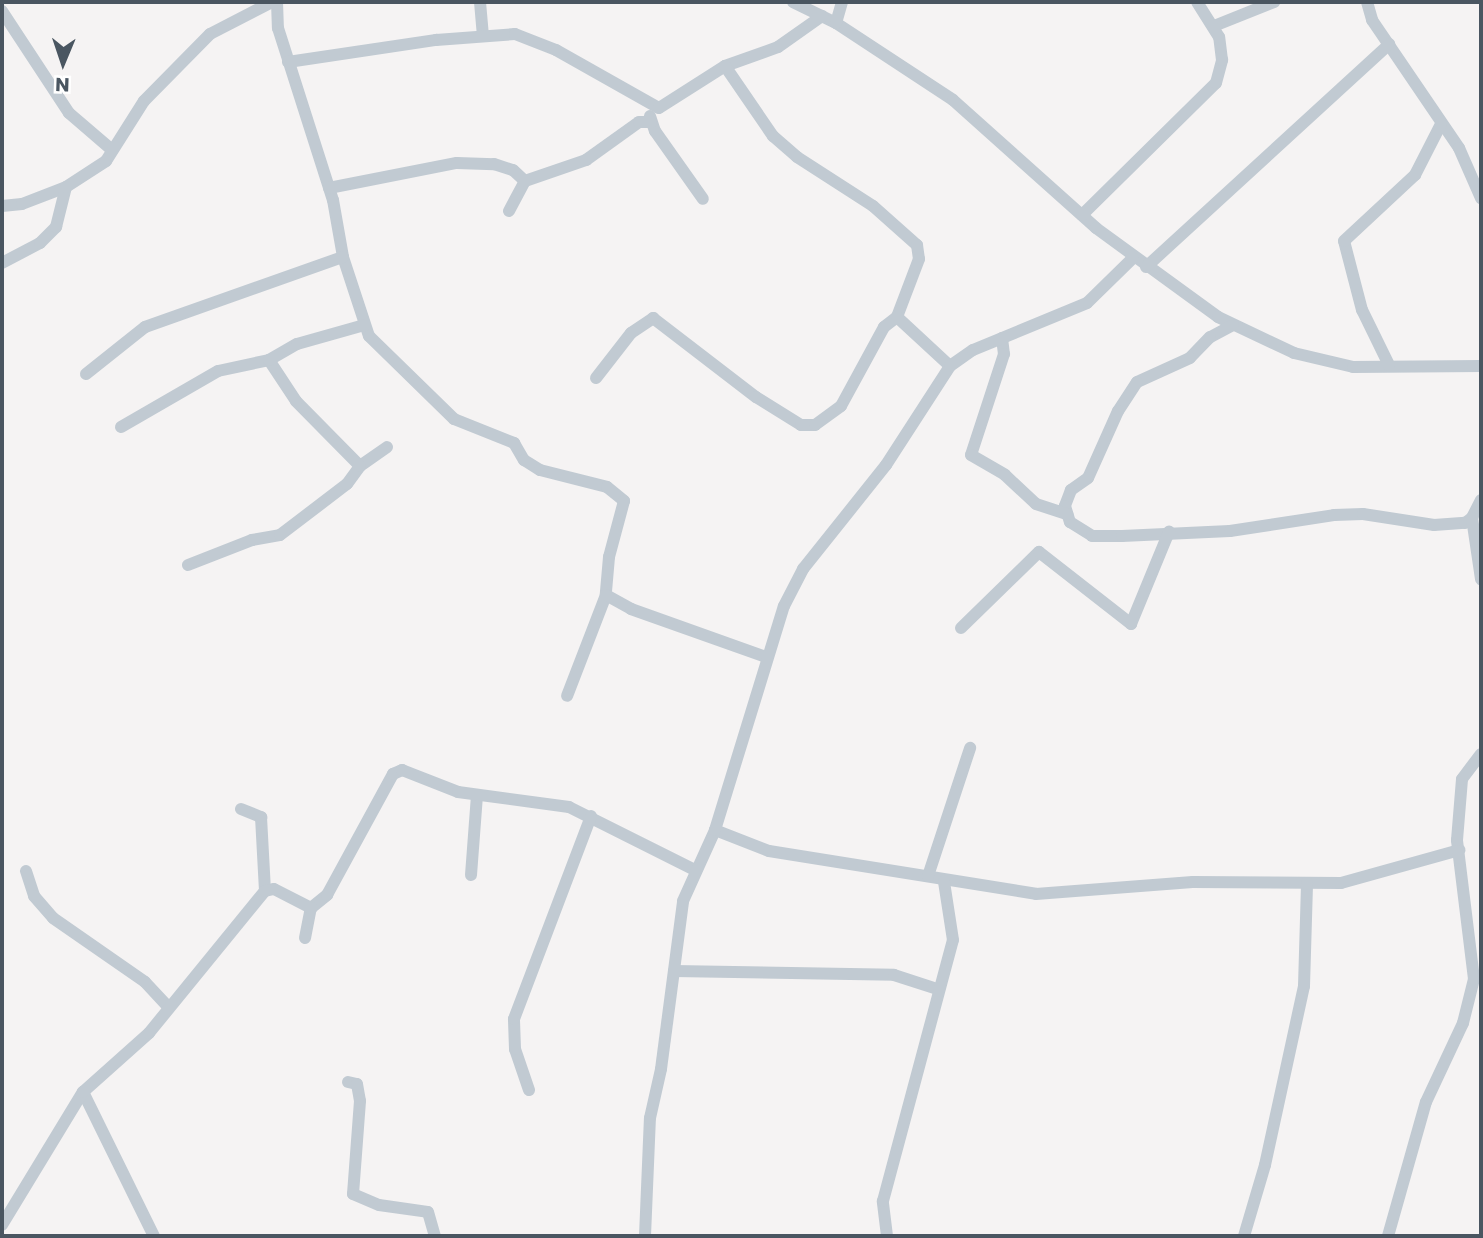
<!DOCTYPE html>
<style>
body{margin:0}
#map{position:relative;width:1483px;height:1238px;overflow:hidden;background:#f5f3f3;font-family:Poppins,sans-serif}
div>[style]{position:absolute}
[style*='--x']{left:calc(var(--x)*1px);top:calc(var(--y)*1px);width:calc(var(--w)*1px);rotate:calc(var(--a)*1deg)}
.street>*{height:12px;margin:-6px;padding:0 6px;transform-origin:6px;border-radius:6px;background:#c1cad2}
span{translate:-50% -50%;white-space:nowrap;text-align:center;line-height:1.15;-webkit-text-stroke:5px #fff;paint-order:stroke}
.frame{position:absolute;inset:0;border:4px solid #4a5661;pointer-events:none}
.north{position:absolute;left:28px;top:28px;width:70px;height:70px;-webkit-text-stroke:5px #fff;paint-order:stroke;rotate:182deg;font-size:19px;font-weight:700;line-height:28px;text-align:center;color:#4a5661}
.north::after{content:'';display:block;margin:auto;width:24px;height:32px;background:#4a5661;clip-path:polygon(50% 0,100% 100%,50% 72%,0 100%)}
</style>
<div id="map">
<div class="street">
<i style="--x:277;--y:2;--w:26;--a:88"></i>
<i style="--x:278;--y:28;--w:181;--a:72.3"></i>
<i style="--x:333;--y:200;--w:58;--a:80"></i>
<i style="--x:343;--y:257;--w:83;--a:71.8"></i>
<i style="--x:369;--y:336;--w:119;--a:44.3"></i>
<i style="--x:454;--y:419;--w:65;--a:21.8"></i>
<i style="--x:514;--y:443;--w:20;--a:60"></i>
<i style="--x:524;--y:460;--w:19;--a:32"></i>
<i style="--x:540;--y:470;--w:69;--a:14.2"></i>
<i style="--x:607;--y:487;--w:22;--a:39"></i>
<i style="--x:624;--y:501;--w:58;--a:105"></i>
<i style="--x:609;--y:557;--w:38;--a:95"></i>
<i style="--x:606;--y:595;--w:108;--a:111.1"></i>
<i style="--x:480;--y:2;--w:33;--a:85"></i>
<i style="--x:793;--y:2;--w:48;--a:26"></i>
<i style="--x:836;--y:23;--w:140;--a:33.3"></i>
<i style="--x:953;--y:100;--w:192;--a:41.8"></i>
<i style="--x:1096;--y:228;--w:151;--a:36.1"></i>
<i style="--x:1218;--y:317;--w:84;--a:25.3"></i>
<i style="--x:1294;--y:353;--w:61;--a:13.3"></i>
<i style="--x:1353;--y:367;--w:128;--a:-0.4"></i>
<i style="--x:1367;--y:2;--w:19;--a:74"></i>
<i style="--x:1372;--y:20;--w:155;--a:55.8"></i>
<i style="--x:1459;--y:148;--w:55;--a:66.3"></i>
<i style="--x:2;--y:11;--w:122;--a:56.7"></i>
<i style="--x:69;--y:113;--w:57;--a:40.7"></i>
<i style="--x:836;--y:23;--w:22;--a:-74"></i>
<i style="--x:1214;--y:26;--w:65;--a:-21.8"></i>
<i style="--x:288;--y:62;--w:150;--a:-8.5"></i>
<i style="--x:436;--y:40;--w:79;--a:-4.3"></i>
<i style="--x:515;--y:34;--w:44;--a:21.3"></i>
<i style="--x:556;--y:50;--w:118;--a:29.4"></i>
<i style="--x:659;--y:108;--w:78;--a:-32.5"></i>
<i style="--x:725;--y:66;--w:56;--a:-19.7"></i>
<i style="--x:778;--y:47;--w:54;--a:-35.2"></i>
<i style="--x:725;--y:66;--w:85;--a:55.6"></i>
<i style="--x:773;--y:136;--w:32;--a:41"></i>
<i style="--x:797;--y:157;--w:90;--a:32.8"></i>
<i style="--x:873;--y:206;--w:59;--a:41.6"></i>
<i style="--x:917;--y:245;--w:14;--a:82"></i>
<i style="--x:919;--y:259;--w:62;--a:110.8"></i>
<i style="--x:650;--y:116;--w:16;--a:72"></i>
<i style="--x:655;--y:131;--w:83;--a:54.8"></i>
<i style="--x:329;--y:188;--w:130;--a:-11.1"></i>
<i style="--x:457;--y:163;--w:37;--a:2"></i>
<i style="--x:494;--y:164;--w:20;--a:18"></i>
<i style="--x:513;--y:170;--w:16;--a:43"></i>
<i style="--x:2;--y:206;--w:20;--a:-6"></i>
<i style="--x:22;--y:204;--w:47;--a:-21.1"></i>
<i style="--x:509;--y:211;--w:34;--a:-62"></i>
<i style="--x:525;--y:181;--w:65;--a:-19"></i>
<i style="--x:586;--y:160;--w:65;--a:-35.6"></i>
<i style="--x:639;--y:122;--w:12;--a:0"></i>
<i style="--x:1082;--y:215;--w:188;--a:-44.6"></i>
<i style="--x:1216;--y:83;--w:24;--a:-75"></i>
<i style="--x:1222;--y:60;--w:23;--a:-97"></i>
<i style="--x:1219;--y:37;--w:41;--a:-122.2"></i>
<i style="--x:2;--y:263;--w:43;--a:-27.8"></i>
<i style="--x:40;--y:243;--w:23;--a:-45"></i>
<i style="--x:56;--y:227;--w:41;--a:-76"></i>
<i style="--x:66;--y:187;--w:48;--a:-33"></i>
<i style="--x:106;--y:161;--w:71;--a:-57.7"></i>
<i style="--x:144;--y:101;--w:94;--a:-45.4"></i>
<i style="--x:210;--y:34;--w:70;--a:-27.3"></i>
<i style="--x:1146;--y:267;--w:330;--a:-42.5"></i>
<i style="--x:1233;--y:325;--w:26;--a:152"></i>
<i style="--x:1210;--y:337;--w:29;--a:134"></i>
<i style="--x:1190;--y:358;--w:58;--a:155.6"></i>
<i style="--x:1137;--y:382;--w:35;--a:123"></i>
<i style="--x:1118;--y:411;--w:73;--a:114.1"></i>
<i style="--x:1088;--y:478;--w:21;--a:145"></i>
<i style="--x:1071;--y:490;--w:17;--a:111"></i>
<i style="--x:1065;--y:506;--w:17;--a:73"></i>
<i style="--x:1070;--y:522;--w:26;--a:32"></i>
<i style="--x:1092;--y:536;--w:30;--a:0"></i>
<i style="--x:1122;--y:536;--w:108;--a:-2.7"></i>
<i style="--x:1230;--y:531;--w:105;--a:-8.7"></i>
<i style="--x:1334;--y:515;--w:29;--a:-2"></i>
<i style="--x:1363;--y:514;--w:72;--a:8.8"></i>
<i style="--x:1434;--y:525;--w:31;--a:-4"></i>
<i style="--x:1465;--y:523;--w:9;--a:-36"></i>
<i style="--x:1002;--y:338;--w:16;--a:83"></i>
<i style="--x:1004;--y:354;--w:106;--a:108.1"></i>
<i style="--x:971;--y:455;--w:39;--a:30"></i>
<i style="--x:1005;--y:475;--w:42;--a:43.1"></i>
<i style="--x:1036;--y:504;--w:33;--a:18"></i>
<i style="--x:1389;--y:365;--w:61;--a:-116.1"></i>
<i style="--x:1362;--y:310;--w:71;--a:-104.6"></i>
<i style="--x:1344;--y:241;--w:97;--a:-42.9"></i>
<i style="--x:1415;--y:175;--w:57;--a:-63"></i>
<i style="--x:86;--y:374;--w:75;--a:-38.5"></i>
<i style="--x:145;--y:327;--w:210;--a:-19.5"></i>
<i style="--x:596;--y:378;--w:57;--a:-52.1"></i>
<i style="--x:631;--y:333;--w:27;--a:-34"></i>
<i style="--x:653;--y:318;--w:130;--a:37.5"></i>
<i style="--x:756;--y:397;--w:53;--a:31.9"></i>
<i style="--x:801;--y:425;--w:14;--a:0"></i>
<i style="--x:815;--y:425;--w:32;--a:-36"></i>
<i style="--x:841;--y:406;--w:90;--a:-61.4"></i>
<i style="--x:884;--y:327;--w:16;--a:-38"></i>
<i style="--x:897;--y:317;--w:72;--a:42.8"></i>
<i style="--x:121;--y:427;--w:112;--a:-30"></i>
<i style="--x:218;--y:371;--w:52;--a:-12.2"></i>
<i style="--x:360;--y:466;--w:33;--a:-35"></i>
<i style="--x:1481;--y:500;--w:20;--a:117"></i>
<i style="--x:1472;--y:518;--w:62;--a:81.6"></i>
<i style="--x:188;--y:565;--w:69;--a:-21.3"></i>
<i style="--x:252;--y:540;--w:28;--a:-10"></i>
<i style="--x:280;--y:535;--w:84;--a:-37.3"></i>
<i style="--x:347;--y:484;--w:22;--a:-54"></i>
<i style="--x:360;--y:466;--w:91;--a:-134.6"></i>
<i style="--x:296;--y:401;--w:49;--a:-123.4"></i>
<i style="--x:269;--y:360;--w:32;--a:-30"></i>
<i style="--x:297;--y:344;--w:70;--a:-15.8"></i>
<i style="--x:606;--y:595;--w:29;--a:29"></i>
<i style="--x:631;--y:609;--w:143;--a:19.6"></i>
<i style="--x:961;--y:628;--w:109;--a:-44.3"></i>
<i style="--x:1039;--y:552;--w:117;--a:38"></i>
<i style="--x:1131;--y:624;--w:100;--a:-67.6"></i>
<i style="--x:241;--y:809;--w:22;--a:22"></i>
<i style="--x:261;--y:817;--w:74;--a:86.9"></i>
<i style="--x:715;--y:830;--w:58;--a:21.3"></i>
<i style="--x:769;--y:851;--w:270;--a:9.1"></i>
<i style="--x:1036;--y:894;--w:157;--a:-4.4"></i>
<i style="--x:1193;--y:882;--w:148;--a:0.4"></i>
<i style="--x:1341;--y:883;--w:123;--a:-15.6"></i>
<i style="--x:26;--y:871;--w:26;--a:72"></i>
<i style="--x:34;--y:896;--w:29;--a:49"></i>
<i style="--x:53;--y:918;--w:112;--a:34.8"></i>
<i style="--x:145;--y:982;--w:35;--a:47"></i>
<i style="--x:471;--y:875;--w:79;--a:-85.7"></i>
<i style="--x:928;--y:876;--w:135;--a:-71.8"></i>
<i style="--x:305;--y:938;--w:31;--a:-79"></i>
<i style="--x:311;--y:908;--w:21;--a:-39"></i>
<i style="--x:327;--y:895;--w:138;--a:-61.4"></i>
<i style="--x:393;--y:774;--w:10;--a:-24"></i>
<i style="--x:402;--y:770;--w:60;--a:21.4"></i>
<i style="--x:458;--y:792;--w:112;--a:7.7"></i>
<i style="--x:569;--y:807;--w:141;--a:26.6"></i>
<i style="--x:674;--y:971;--w:220;--a:1"></i>
<i style="--x:894;--y:975;--w:45;--a:18"></i>
<i style="--x:348;--y:1082;--w:9;--a:13"></i>
<i style="--x:357;--y:1084;--w:17;--a:80"></i>
<i style="--x:360;--y:1101;--w:93;--a:94.3"></i>
<i style="--x:353;--y:1194;--w:28;--a:23"></i>
<i style="--x:379;--y:1205;--w:49;--a:8.1"></i>
<i style="--x:428;--y:1212;--w:25;--a:74"></i>
<i style="--x:529;--y:1090;--w:43;--a:-108.9"></i>
<i style="--x:515;--y:1049;--w:30;--a:-92"></i>
<i style="--x:514;--y:1019;--w:217;--a:-69.2"></i>
<i style="--x:83;--y:1092;--w:161;--a:63.8"></i>
<i style="--x:2;--y:1225;--w:156;--a:-58.7"></i>
<i style="--x:83;--y:1092;--w:89;--a:-41.8"></i>
<i style="--x:149;--y:1033;--w:183;--a:-50.8"></i>
<i style="--x:265;--y:891;--w:9;--a:-13"></i>
<i style="--x:274;--y:889;--w:42;--a:27.2"></i>
<i style="--x:645;--y:1236;--w:118;--a:-87.6"></i>
<i style="--x:650;--y:1118;--w:50;--a:-77.3"></i>
<i style="--x:661;--y:1069;--w:169;--a:-82.5"></i>
<i style="--x:683;--y:901;--w:78;--a:-65.7"></i>
<i style="--x:715;--y:830;--w:234;--a:-72.9"></i>
<i style="--x:784;--y:606;--w:42;--a:-62.8"></i>
<i style="--x:803;--y:569;--w:133;--a:-51.4"></i>
<i style="--x:886;--y:465;--w:118;--a:-57.1"></i>
<i style="--x:950;--y:366;--w:28;--a:-35"></i>
<i style="--x:973;--y:350;--w:123;--a:-22.4"></i>
<i style="--x:1087;--y:303;--w:64;--a:-44.4"></i>
<i style="--x:887;--y:1236;--w:35;--a:-97"></i>
<i style="--x:883;--y:1201;--w:270;--a:-75"></i>
<i style="--x:953;--y:940;--w:59;--a:-98.8"></i>
<i style="--x:1244;--y:1236;--w:74;--a:-73.5"></i>
<i style="--x:1265;--y:1165;--w:183;--a:-77.7"></i>
<i style="--x:1304;--y:986;--w:103;--a:-88.3"></i>
<i style="--x:1388;--y:1236;--w:139;--a:-74.2"></i>
<i style="--x:1426;--y:1102;--w:87;--a:-64.9"></i>
<i style="--x:1463;--y:1023;--w:45;--a:-76"></i>
<i style="--x:1474;--y:979;--w:140;--a:-97"></i>
<i style="--x:1457;--y:840;--w:61;--a:-85.3"></i>
<i style="--x:1462;--y:779;--w:31;--a:-53"></i>
</div>
<div class="frame"></div>
<div class="north">N</div>
</div>
